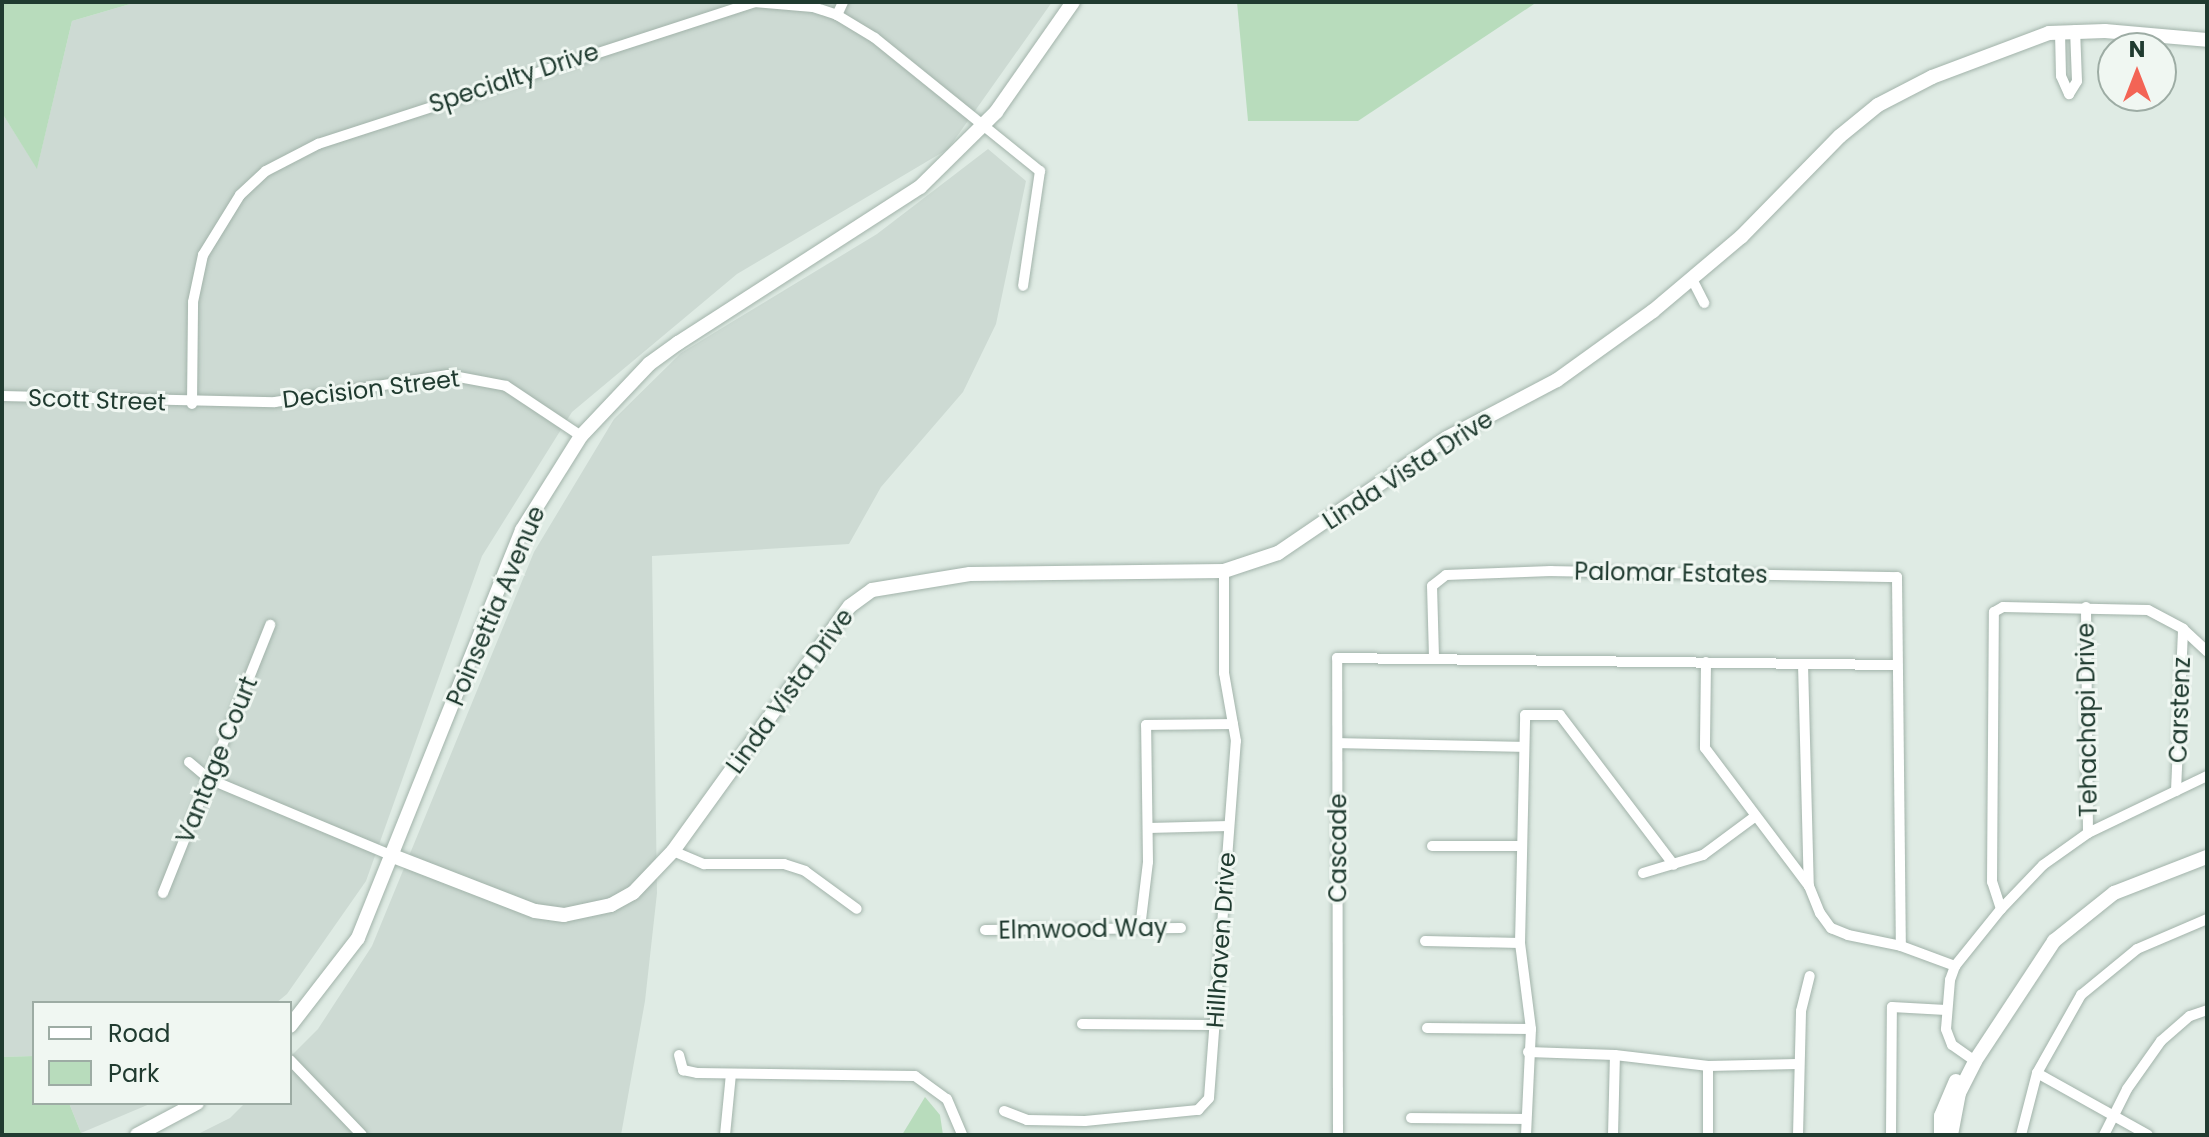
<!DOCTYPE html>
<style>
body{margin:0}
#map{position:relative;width:2209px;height:1137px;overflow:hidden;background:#dfebe4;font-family:Poppins,sans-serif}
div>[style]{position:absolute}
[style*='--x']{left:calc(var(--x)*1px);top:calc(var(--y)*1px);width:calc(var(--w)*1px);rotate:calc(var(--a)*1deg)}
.built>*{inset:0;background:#cddad3}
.green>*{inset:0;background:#b8dcbc}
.roads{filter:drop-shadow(0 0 2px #a2b3aa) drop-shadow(0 0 2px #a2b3aa)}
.street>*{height:10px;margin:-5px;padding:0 5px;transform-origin:5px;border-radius:5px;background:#fff}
.secondary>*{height:14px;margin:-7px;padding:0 7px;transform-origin:7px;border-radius:7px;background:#fff}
span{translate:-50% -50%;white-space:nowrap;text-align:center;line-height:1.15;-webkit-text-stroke:6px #f0f7f2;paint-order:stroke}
.street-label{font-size:24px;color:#203b30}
.frame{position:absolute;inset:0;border:4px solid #203b30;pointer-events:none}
.legend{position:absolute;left:32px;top:1001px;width:260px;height:104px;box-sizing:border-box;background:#f0f7f2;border:2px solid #9daca4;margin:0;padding:10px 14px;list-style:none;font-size:24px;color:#203b30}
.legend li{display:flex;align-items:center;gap:16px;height:40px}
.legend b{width:40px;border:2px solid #9daca4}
.north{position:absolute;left:2097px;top:32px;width:80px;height:80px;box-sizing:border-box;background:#f0f7f2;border:2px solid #9daca4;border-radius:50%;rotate:0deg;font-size:22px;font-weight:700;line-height:32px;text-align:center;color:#203b30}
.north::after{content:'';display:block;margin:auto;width:28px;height:36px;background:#f36455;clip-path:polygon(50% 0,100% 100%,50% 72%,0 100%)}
</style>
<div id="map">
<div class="built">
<i style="clip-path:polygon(137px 2px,1052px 2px,948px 149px,737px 274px,572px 412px,482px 556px,366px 881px,287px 994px,276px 1003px,34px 1003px,34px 1056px,2px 1057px,2px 113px,37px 168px,72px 21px)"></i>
<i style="clip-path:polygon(988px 149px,1026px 181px,996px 324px,963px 392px,881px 487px,849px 544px,652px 556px,657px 893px,645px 1001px,621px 1135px,196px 1135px,230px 1118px,245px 1103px,290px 1103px,290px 1057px,318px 1029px,372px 946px,534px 552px,614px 419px,681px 353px,877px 234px)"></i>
<i style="clip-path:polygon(69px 1103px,152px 1103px,81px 1133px)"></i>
</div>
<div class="green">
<i style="clip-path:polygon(2px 2px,137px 2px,72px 21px,37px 169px,2px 113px)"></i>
<i style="clip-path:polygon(1237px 2px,1537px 2px,1358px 121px,1248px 121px)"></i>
<i style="clip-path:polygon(34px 1056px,34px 1103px,69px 1103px,81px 1133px,2px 1135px,2px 1057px)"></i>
<i style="clip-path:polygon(925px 1097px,940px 1115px,943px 1135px,902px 1135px)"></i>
</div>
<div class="roads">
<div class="street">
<i style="--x:837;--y:15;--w:14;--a:-65"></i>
<i style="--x:2060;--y:32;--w:44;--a:88.7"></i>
<i style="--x:2061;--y:76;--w:20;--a:66"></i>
<i style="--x:2069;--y:94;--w:15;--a:-58"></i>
<i style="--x:2077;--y:81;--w:51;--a:-92.2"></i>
<i style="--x:1692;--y:279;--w:27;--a:63"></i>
<i style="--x:2;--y:396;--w:273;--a:1.3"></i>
<i style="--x:275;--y:402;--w:175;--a:-8.9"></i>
<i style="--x:448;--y:375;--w:59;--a:10.7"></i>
<i style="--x:506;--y:386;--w:90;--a:33.7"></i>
<i style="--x:192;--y:404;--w:102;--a:-89.4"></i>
<i style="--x:193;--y:302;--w:48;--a:-78"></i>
<i style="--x:203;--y:255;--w:70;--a:-58.3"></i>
<i style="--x:240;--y:195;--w:35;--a:-43"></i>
<i style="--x:266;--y:171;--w:59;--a:-27.4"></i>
<i style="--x:318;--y:144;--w:459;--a:-18"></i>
<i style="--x:754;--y:2;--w:59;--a:4.8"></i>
<i style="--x:813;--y:7;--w:25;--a:18"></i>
<i style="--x:837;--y:15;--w:44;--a:31.2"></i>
<i style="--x:875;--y:38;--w:212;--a:38.9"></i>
<i style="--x:1040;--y:171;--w:116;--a:98.4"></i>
<i style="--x:2086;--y:607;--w:226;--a:89.5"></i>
<i style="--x:1434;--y:657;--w:71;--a:-91.6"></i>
<i style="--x:1432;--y:586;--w:18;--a:-38"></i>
<i style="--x:1446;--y:575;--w:105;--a:-2.2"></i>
<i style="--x:1551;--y:571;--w:346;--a:1"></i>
<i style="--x:1897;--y:577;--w:369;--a:89.4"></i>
<i style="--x:1706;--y:662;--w:86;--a:90.7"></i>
<i style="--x:1705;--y:748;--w:173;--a:53"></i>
<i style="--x:1803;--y:664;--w:222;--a:88.5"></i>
<i style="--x:1809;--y:886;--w:29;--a:68"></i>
<i style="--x:1820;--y:913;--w:19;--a:54"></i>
<i style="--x:1831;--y:928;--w:18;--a:22"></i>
<i style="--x:1848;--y:935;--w:54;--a:11.7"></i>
<i style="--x:1901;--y:946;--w:58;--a:20.3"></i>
<i style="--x:1338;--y:743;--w:186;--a:1.2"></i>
<i style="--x:189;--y:762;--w:26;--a:40"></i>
<i style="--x:209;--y:779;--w:199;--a:22.7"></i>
<i style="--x:2176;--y:791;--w:162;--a:-87.5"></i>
<i style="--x:1148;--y:828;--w:81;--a:-1.4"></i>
<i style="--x:1432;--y:846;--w:90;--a:0"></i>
<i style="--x:673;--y:851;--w:34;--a:23"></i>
<i style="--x:704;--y:864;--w:80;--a:0"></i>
<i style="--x:784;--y:864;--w:22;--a:18"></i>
<i style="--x:805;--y:871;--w:64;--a:36.2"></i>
<i style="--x:1643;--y:873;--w:63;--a:-16.7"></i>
<i style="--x:1703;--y:855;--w:62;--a:-36.5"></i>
<i style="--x:163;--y:893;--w:289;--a:-68.2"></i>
<i style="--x:2001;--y:909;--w:28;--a:-108"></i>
<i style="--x:1992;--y:882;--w:270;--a:-89.6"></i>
<i style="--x:1994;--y:612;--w:10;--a:-29"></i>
<i style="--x:2003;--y:607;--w:145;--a:1.2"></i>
<i style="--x:2148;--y:610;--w:40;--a:28"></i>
<i style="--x:2183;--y:629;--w:33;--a:43"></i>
<i style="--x:1140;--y:928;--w:66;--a:-83.1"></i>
<i style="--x:1148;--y:862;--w:137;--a:-90.8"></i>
<i style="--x:1146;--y:725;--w:87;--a:-0.7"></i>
<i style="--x:985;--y:930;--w:196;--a:-0.6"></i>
<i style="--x:1425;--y:941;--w:95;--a:1.2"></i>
<i style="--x:1082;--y:1024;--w:133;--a:0.4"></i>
<i style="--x:1427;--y:1028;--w:104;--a:0.6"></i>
<i style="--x:1528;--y:1052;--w:87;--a:2"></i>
<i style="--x:1615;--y:1055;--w:94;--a:6.7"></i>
<i style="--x:1708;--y:1066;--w:89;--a:-1.3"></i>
<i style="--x:679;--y:1055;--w:16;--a:75"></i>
<i style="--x:683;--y:1070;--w:14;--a:12"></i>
<i style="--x:697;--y:1073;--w:218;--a:0.8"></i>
<i style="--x:915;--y:1076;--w:39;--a:36"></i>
<i style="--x:947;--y:1099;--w:39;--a:67"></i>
<i style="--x:290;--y:1060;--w:104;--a:46.2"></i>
<i style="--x:1975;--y:1061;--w:28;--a:-145"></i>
<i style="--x:1952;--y:1045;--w:17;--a:-111"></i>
<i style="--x:1946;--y:1029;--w:49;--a:-85.3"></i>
<i style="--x:1950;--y:980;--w:15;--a:-70"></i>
<i style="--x:1955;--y:966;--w:73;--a:-51.1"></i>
<i style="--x:2001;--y:909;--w:61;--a:-46.3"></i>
<i style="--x:2043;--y:865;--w:55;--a:-35.4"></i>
<i style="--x:2088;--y:833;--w:132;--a:-25.6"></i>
<i style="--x:1708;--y:1066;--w:69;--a:90"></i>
<i style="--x:2037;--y:1073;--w:127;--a:29.2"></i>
<i style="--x:1004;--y:1111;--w:25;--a:21"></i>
<i style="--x:1027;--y:1120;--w:58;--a:1"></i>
<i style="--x:1085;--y:1121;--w:114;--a:-5.6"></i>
<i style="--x:1198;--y:1110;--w:16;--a:-47"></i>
<i style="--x:1209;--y:1098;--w:358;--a:-85.7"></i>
<i style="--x:1236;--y:741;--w:69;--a:-100"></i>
<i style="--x:1224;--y:673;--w:102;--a:-90"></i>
<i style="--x:1411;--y:1118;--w:115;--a:0.5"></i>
<i style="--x:725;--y:1135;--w:61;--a:-84.4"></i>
<i style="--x:1338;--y:1135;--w:477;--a:-90.1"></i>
<i style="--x:1337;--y:658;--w:558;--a:0.72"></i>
<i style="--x:1526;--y:1135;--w:106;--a:-87.3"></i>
<i style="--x:1531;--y:1029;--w:87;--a:-97.3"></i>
<i style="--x:1520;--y:943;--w:228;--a:-88.7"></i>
<i style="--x:1525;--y:715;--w:35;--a:0"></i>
<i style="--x:1560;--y:715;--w:188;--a:52.8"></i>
<i style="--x:1613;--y:1135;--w:80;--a:-88.6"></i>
<i style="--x:1798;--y:1135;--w:124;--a:-88.6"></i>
<i style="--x:1801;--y:1011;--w:36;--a:-76"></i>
<i style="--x:1891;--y:1135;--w:128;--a:-89.6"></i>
<i style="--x:1892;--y:1007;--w:54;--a:3.2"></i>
<i style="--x:2021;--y:1135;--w:64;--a:-75.5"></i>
<i style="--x:2037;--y:1073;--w:90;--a:-60.6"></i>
<i style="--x:2081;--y:995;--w:72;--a:-39.4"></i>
<i style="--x:2137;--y:949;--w:76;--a:-23.2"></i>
<i style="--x:2104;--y:1135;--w:51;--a:-63.4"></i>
<i style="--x:2127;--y:1089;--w:59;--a:-54.7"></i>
<i style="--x:2161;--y:1041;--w:38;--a:-41"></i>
<i style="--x:2190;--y:1016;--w:18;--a:-19"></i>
</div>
<div class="secondary">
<i style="--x:393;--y:856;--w:152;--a:21.2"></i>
<i style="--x:535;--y:911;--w:29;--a:8"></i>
<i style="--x:564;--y:915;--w:48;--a:-12"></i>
<i style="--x:611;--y:905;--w:25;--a:-29"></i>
<i style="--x:633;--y:893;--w:58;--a:-46.4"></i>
<i style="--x:673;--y:851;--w:302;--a:-54.2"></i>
<i style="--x:850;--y:606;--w:27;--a:-36"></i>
<i style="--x:872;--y:590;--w:99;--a:-9.3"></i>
<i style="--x:970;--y:574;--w:254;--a:-0.7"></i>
<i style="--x:1224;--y:571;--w:57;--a:-18.4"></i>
<i style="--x:1278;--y:553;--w:204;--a:-34.2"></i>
<i style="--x:1447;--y:438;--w:124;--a:-27.8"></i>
<i style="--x:1557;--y:380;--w:118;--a:-35.7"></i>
<i style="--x:1653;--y:311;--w:115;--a:-40.1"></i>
<i style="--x:1741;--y:237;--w:141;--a:-45.6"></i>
<i style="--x:1840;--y:136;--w:49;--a:-39.2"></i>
<i style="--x:1878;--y:105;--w:61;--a:-27.4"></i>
<i style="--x:1932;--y:77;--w:125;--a:-20.6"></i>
<i style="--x:2049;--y:33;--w:56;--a:-2"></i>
<i style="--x:2105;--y:31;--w:102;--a:5"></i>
<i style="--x:290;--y:1026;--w:111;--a:-52.3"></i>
<i style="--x:358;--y:938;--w:440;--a:-68.1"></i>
<i style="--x:522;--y:530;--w:111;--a:-57.9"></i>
<i style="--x:581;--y:436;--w:99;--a:-46.6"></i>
<i style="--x:649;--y:364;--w:36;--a:-36"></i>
<i style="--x:678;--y:343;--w:288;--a:-32.8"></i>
<i style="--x:920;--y:187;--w:107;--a:-44.6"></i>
<i style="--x:996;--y:112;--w:134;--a:-55"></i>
<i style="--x:137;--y:1135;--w:68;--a:-28.1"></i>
<i style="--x:1941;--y:1135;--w:19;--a:-90"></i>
<i style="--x:1941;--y:1116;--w:38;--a:-67"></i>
<i style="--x:1951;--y:1135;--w:43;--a:-79.2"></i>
<i style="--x:1959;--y:1093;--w:36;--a:-63"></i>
<i style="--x:1975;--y:1061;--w:144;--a:-56.6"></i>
<i style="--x:2054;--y:941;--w:77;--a:-38.7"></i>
<i style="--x:2114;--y:893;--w:100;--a:-21.2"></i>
</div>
</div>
<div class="street-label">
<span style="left:514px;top:78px;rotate:-18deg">Specialty Drive</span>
<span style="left:371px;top:389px;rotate:-7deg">Decision Street</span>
<span style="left:97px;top:400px;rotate:2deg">Scott Street</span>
<span style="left:1408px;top:470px;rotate:-33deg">Linda Vista Drive</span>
<span style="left:1671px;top:573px;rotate:1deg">Palomar Estates</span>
<span style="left:496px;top:606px;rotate:-67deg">Poinsettia Avenue</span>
<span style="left:790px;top:691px;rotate:-54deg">Linda Vista Drive</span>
<span style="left:2180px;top:710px;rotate:-88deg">Carstenz</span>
<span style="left:2087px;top:720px;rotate:-91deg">Tehachapi Drive</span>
<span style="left:217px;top:760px;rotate:-68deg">Vantage Court</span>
<span style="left:1338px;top:848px;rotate:-90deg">Cascade</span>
<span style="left:1083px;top:929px;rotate:-1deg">Elmwood Way</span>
<span style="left:1221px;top:940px;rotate:-86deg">Hillhaven Drive</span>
</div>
<div class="frame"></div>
<ul class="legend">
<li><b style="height:10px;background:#fff"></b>Road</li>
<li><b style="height:22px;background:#b8dcbc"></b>Park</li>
</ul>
<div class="north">N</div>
</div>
